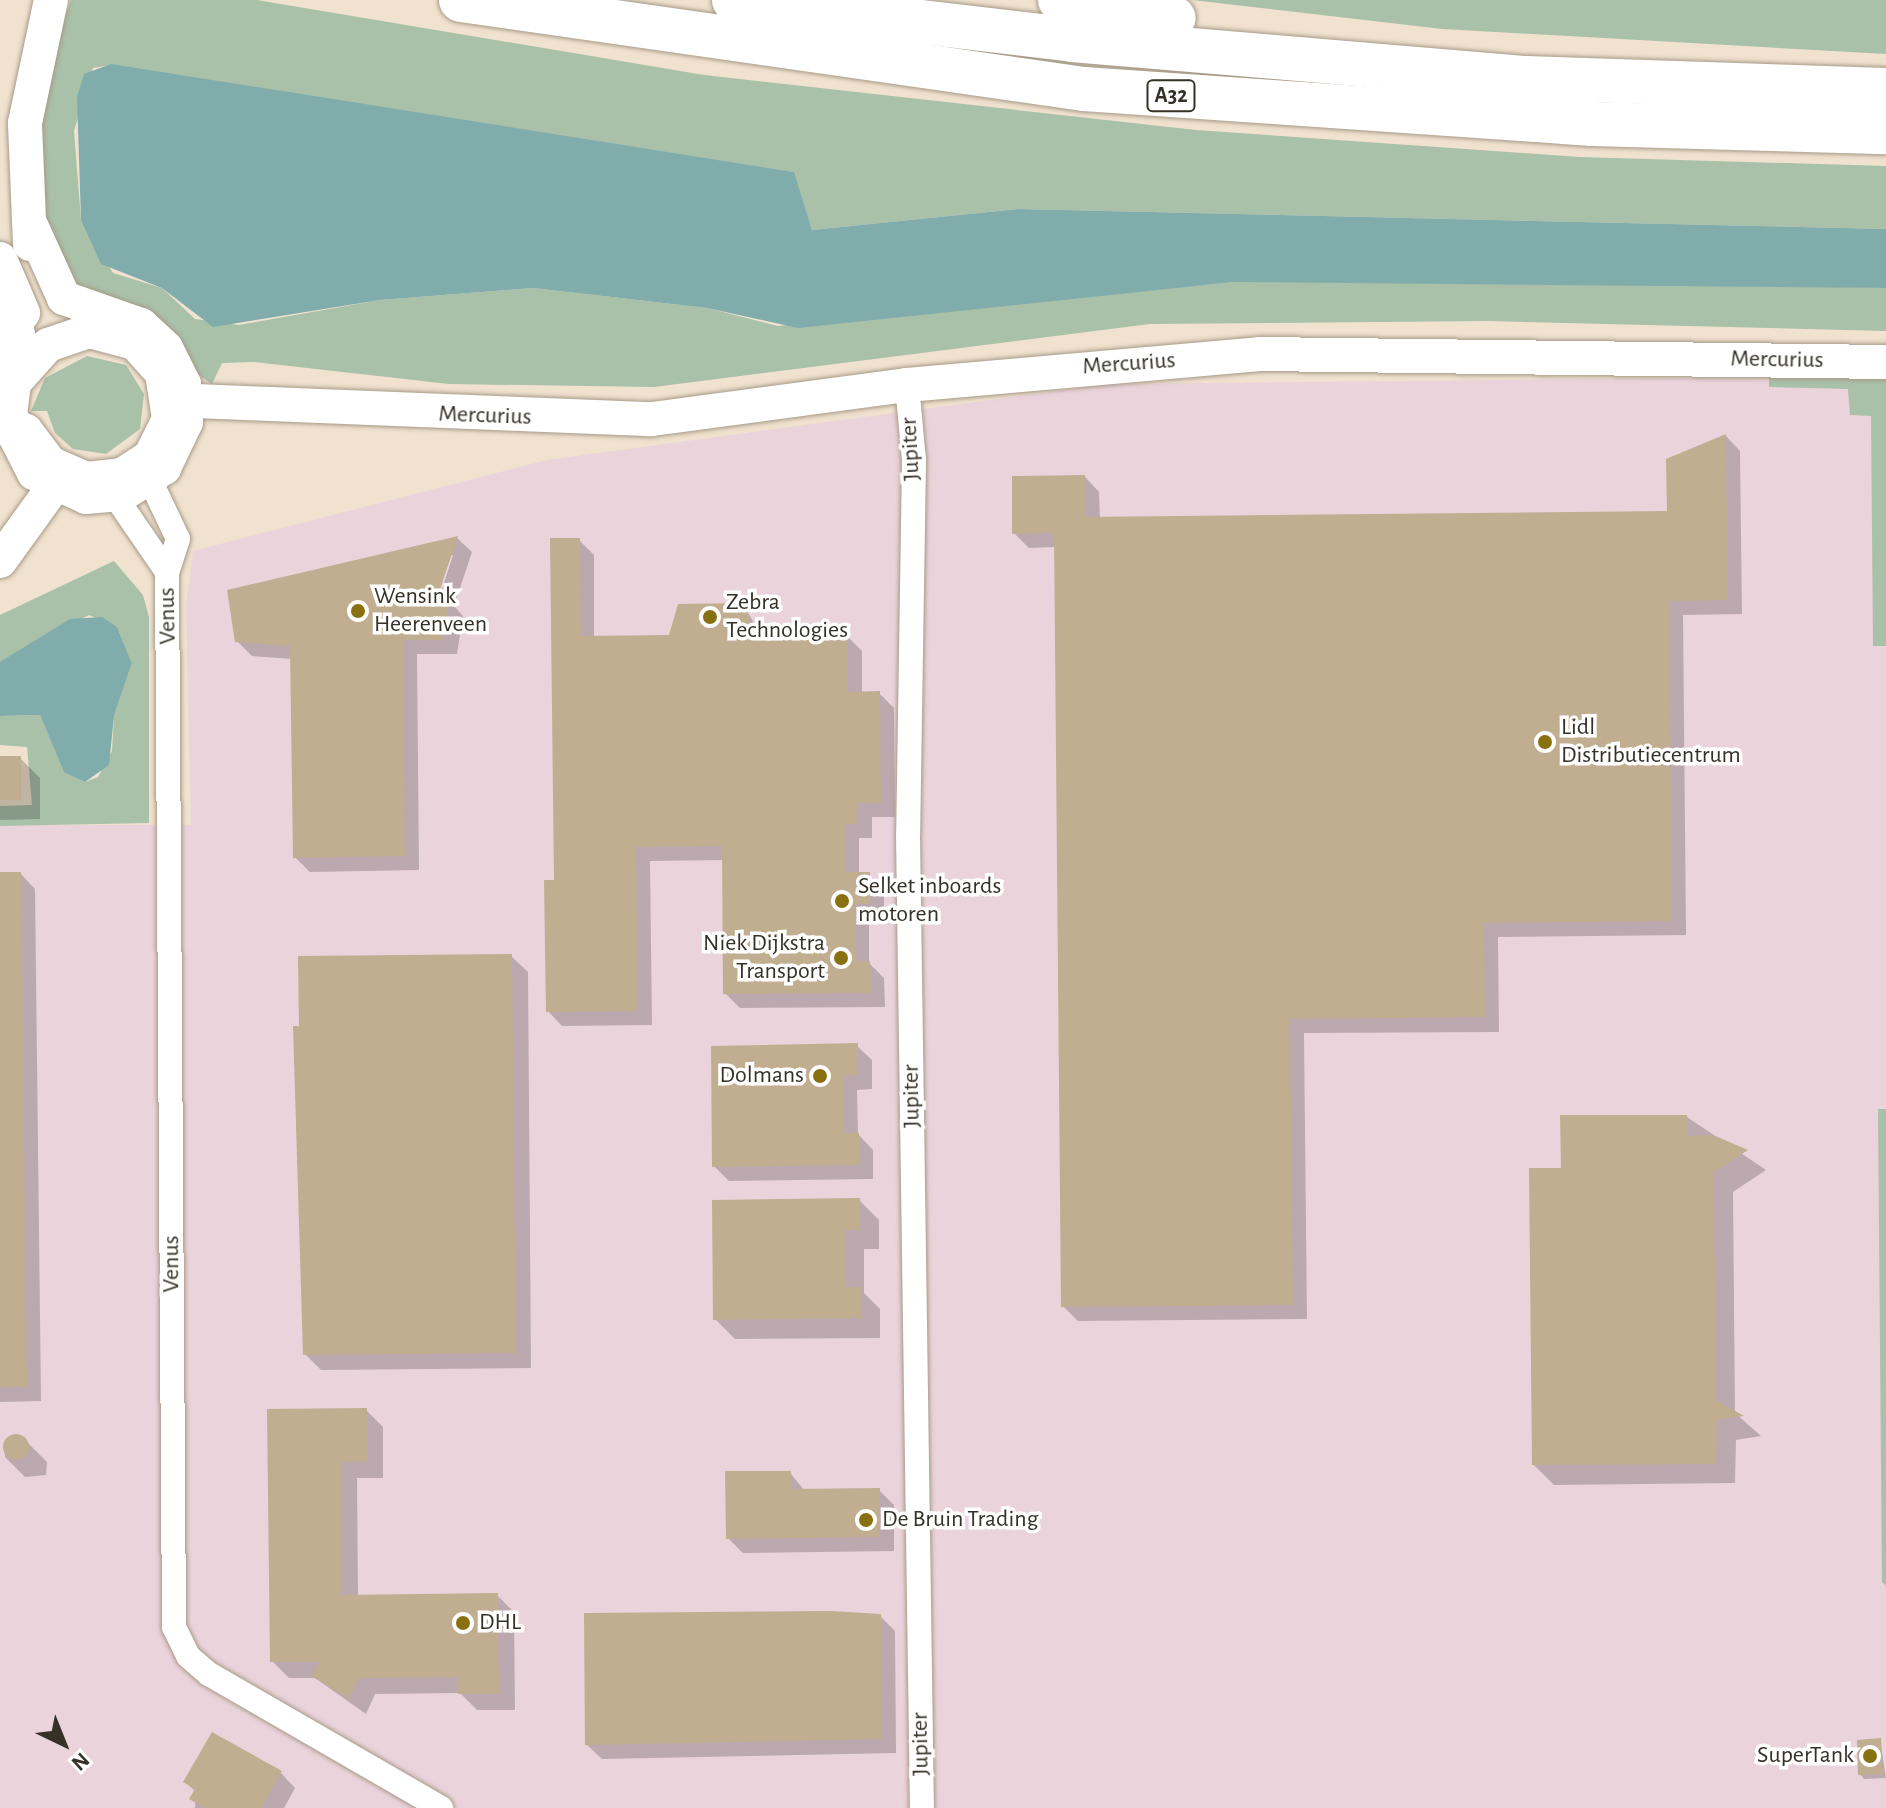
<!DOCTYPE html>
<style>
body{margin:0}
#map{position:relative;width:1886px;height:1808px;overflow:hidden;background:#f0e2cf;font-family:"Alegreya Sans",sans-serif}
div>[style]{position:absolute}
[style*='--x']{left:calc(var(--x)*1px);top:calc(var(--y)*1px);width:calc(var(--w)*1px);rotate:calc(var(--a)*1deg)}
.industrial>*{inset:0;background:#ebd3db}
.green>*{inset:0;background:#a9c1a9}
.water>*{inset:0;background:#81acac}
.shadow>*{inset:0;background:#0003}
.building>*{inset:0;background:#c1ad90}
.round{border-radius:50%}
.roads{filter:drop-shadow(0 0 2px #a79a88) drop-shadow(0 0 2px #a79a88)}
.minor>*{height:24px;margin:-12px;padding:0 12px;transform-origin:12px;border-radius:12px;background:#fff}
.secondary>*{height:34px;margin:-17px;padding:0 17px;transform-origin:17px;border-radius:17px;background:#fff}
.motorway>*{height:44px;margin:-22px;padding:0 22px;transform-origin:22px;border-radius:22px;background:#fff}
.dots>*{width:22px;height:22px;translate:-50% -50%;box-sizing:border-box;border:4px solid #fff;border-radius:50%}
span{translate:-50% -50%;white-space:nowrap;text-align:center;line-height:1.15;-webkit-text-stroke:7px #fff;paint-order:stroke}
.shield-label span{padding:2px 6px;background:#fff;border:2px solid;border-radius:6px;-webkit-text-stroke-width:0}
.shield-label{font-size:22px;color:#353028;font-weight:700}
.street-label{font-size:24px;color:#353028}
.poi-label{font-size:24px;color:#353028}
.left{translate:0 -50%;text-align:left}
.right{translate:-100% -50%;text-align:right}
.north{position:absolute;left:24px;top:1704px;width:80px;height:80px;-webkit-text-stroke:6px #fff;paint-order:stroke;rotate:137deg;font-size:22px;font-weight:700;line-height:32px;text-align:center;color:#353028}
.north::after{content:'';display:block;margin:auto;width:28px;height:36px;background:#353028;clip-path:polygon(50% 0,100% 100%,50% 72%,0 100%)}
</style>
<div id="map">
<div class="industrial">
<i style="clip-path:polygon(1886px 376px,1886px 1808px,0 1808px,0 825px,191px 825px,186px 607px,193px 551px,547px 460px,1108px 384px)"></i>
</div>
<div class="green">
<i style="clip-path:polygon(71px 0,257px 0,704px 75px,1196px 130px,1580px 157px,1886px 166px,1886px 229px,1018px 209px,812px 230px,793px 172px,111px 65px,93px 68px,74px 131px,81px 220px,113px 273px,162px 288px,195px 319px,239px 325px,380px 300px,533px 288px,707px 308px,778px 326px,1233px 282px,1476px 279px,1886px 288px,1886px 331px,1488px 321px,1150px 324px,654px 387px,449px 384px,253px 362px,222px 363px,212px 384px,77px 295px,45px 221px,37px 184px,44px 62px,58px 16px,65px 17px)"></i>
<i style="clip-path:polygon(1192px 0,1886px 0,1886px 54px,1442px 29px)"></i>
<i style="clip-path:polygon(87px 356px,126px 365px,144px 394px,140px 429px,106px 454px,73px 449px,55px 433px,47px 411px,31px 411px,45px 378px)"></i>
<i style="clip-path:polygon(1769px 376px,1886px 377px,1886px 646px,1873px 646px,1871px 416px,1850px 415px,1848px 389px,1769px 387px)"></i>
<i style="clip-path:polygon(114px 561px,143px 595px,149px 617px,149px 823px,0 826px,0 806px,32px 805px,27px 747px,0 745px,0 716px,40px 715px,64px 771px,85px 782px,98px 777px,112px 751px,114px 716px,132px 663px,117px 627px,89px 615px,0 662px,0 615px)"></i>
<i style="clip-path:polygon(1878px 1109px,1886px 1109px,1886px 1586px,1882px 1582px)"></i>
</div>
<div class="water">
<i style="clip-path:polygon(111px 64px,794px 172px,812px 230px,1018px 209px,1886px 229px,1886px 288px,1233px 282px,798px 328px,707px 308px,533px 288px,380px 300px,213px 327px,162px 288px,101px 264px,81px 220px,77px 97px,84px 74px)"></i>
<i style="clip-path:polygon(102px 617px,117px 627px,132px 663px,114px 716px,109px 765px,85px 782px,64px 772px,40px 715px,0 716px,0 662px,70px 619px)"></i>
</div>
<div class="shadow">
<i style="clip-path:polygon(1726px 436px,1740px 451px,1742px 614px,1683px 615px,1686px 935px,1498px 937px,1499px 1032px,1304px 1033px,1307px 1319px,1078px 1321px,1063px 1306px,1056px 547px,1029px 548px,1014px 533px,1085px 477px,1099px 492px,1100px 519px,1669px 513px)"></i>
<i style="clip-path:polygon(evenodd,457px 538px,472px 552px,454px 606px,463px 616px,457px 654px,417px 654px,419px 870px,310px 872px,295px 857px,293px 659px,252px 656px,237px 641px,457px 538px,449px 555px,453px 555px,437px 605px,433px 604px,449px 555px)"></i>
<i style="clip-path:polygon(579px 540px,594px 555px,594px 638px,671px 637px,743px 605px,763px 637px,847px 636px,862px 651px,862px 693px,879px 693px,894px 708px,895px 817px,872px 817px,872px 838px,859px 838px,859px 874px,884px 889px,884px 918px,869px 918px,869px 963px,884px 978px,885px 1007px,740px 1008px,725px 993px,724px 860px,650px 861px,652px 1025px,562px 1026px,548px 1011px)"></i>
<i style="clip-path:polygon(0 757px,20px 758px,40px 778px,40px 819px,0 820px)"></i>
<i style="clip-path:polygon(0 874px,21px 874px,35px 889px,41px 1401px,0 1402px)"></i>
<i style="clip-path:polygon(511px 956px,528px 972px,531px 1368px,321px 1370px,305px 1354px)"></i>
<i style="clip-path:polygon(857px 1046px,872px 1060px,872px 1089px,857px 1090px,858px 1134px,873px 1150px,873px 1179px,729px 1181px,714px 1166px)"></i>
<i style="clip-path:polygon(1687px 1117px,1766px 1170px,1733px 1192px,1735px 1413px,1761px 1436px,1736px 1440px,1735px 1483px,1554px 1485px,1534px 1465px,1563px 1170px)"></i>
<i style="clip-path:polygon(859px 1200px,879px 1220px,879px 1249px,864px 1249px,864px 1293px,880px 1309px,880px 1338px,735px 1339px,715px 1319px)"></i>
<i style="clip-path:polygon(366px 1410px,383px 1427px,383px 1478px,357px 1478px,358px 1597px,497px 1595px,514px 1612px,515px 1710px,477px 1710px,460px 1693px,375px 1694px,366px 1714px,315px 1678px,289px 1678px,272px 1661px,269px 1411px)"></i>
<i style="clip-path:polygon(5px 1439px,27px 1442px,47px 1462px,46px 1475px,25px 1477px,5px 1457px)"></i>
<i style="clip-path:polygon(790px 1473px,805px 1491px,879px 1490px,894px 1505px,894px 1551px,743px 1553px,728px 1538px)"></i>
<i style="clip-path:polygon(880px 1616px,895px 1631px,896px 1753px,602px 1759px,587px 1745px)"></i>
<i style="clip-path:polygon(1880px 1740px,1886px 1778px,1864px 1779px,1860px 1774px)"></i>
<i style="clip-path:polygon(281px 1773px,295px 1788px,284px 1808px,195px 1808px,196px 1792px,185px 1782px)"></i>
</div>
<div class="building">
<i style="clip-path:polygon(1726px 434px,1728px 600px,1669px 601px,1672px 921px,1484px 923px,1485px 1017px,1290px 1019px,1293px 1305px,1061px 1307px,1054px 533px,1012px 534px,1012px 476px,1085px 475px,1086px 517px,1667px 511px,1666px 459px)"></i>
<i style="clip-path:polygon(458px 536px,438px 595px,450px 599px,442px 640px,403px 640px,405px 856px,293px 858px,290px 646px,235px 642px,227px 590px)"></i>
<i style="clip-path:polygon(550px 538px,580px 538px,581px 636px,669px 635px,678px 604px,744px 603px,754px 635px,848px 634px,848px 692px,880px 691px,881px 803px,858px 803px,858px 824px,845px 824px,845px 872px,870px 872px,870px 904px,855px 904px,855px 961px,870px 961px,871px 993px,723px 994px,722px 846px,636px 847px,638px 1011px,546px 1012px,544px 880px,554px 880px)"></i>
<i style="clip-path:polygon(0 756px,21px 756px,21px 800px,0 800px)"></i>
<i style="clip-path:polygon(0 872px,21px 872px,27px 1387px,0 1387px)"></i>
<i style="clip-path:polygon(512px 954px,516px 1353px,303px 1355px,293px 1026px,299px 1026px,298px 956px)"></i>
<i style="clip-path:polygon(858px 1043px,858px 1075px,843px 1076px,844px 1133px,859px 1133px,859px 1165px,712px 1167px,711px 1046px)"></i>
<i style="clip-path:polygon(1560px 1115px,1687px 1115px,1688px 1136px,1713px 1135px,1748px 1150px,1714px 1172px,1716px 1400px,1744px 1416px,1717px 1420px,1716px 1464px,1532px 1465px,1529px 1168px,1561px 1168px)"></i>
<i style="clip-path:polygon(860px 1198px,860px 1230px,845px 1230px,845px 1287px,861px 1287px,861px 1318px,713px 1320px,712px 1200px)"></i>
<i style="clip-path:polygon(367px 1408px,367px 1461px,341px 1462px,342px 1595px,498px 1593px,499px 1694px,458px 1694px,458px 1677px,359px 1678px,349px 1698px,311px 1676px,319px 1662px,270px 1662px,267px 1409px)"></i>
<i class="round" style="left:3px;top:1434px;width:26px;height:26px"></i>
<i style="clip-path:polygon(725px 1471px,791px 1471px,792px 1489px,880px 1488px,880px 1537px,726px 1539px)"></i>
<i style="clip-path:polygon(831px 1611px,881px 1614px,882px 1739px,585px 1745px,584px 1613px)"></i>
<i style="clip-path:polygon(212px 1732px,282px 1771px,261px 1808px,205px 1808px,189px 1799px,195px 1789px,183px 1782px)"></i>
<i style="clip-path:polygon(1881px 1738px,1883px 1774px,1858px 1775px,1857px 1740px)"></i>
</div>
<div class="roads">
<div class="minor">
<i style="--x:907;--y:385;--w:76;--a:84.7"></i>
<i style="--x:914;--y:461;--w:374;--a:90.9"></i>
<i style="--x:908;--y:835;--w:973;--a:89.18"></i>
<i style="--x:150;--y:480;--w:65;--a:64.6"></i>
<i style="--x:178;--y:539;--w:35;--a:108"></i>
<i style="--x:167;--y:572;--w:1055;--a:89.62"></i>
<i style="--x:174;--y:1627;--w:32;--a:64"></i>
<i style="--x:188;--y:1656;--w:28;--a:41"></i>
<i style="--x:209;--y:1674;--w:268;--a:30"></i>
<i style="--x:115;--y:496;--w:92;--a:55.6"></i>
</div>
<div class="secondary">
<i style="--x:30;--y:244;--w:121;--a:-92.4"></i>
<i style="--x:25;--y:123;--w:126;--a:-78.1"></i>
<i style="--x:0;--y:259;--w:59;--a:66.9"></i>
<i style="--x:166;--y:381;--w:35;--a:35"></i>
<i style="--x:195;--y:401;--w:457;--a:2.3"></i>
<i style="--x:652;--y:419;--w:257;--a:-7.6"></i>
<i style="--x:907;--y:385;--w:354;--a:-5"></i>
<i style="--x:1260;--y:354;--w:626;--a:0.73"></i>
<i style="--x:9;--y:424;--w:18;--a:22"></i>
<i style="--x:26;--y:431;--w:40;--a:53"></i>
<i style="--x:50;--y:463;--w:39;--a:24"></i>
<i style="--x:86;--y:479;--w:36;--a:-6"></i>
<i style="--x:122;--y:475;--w:33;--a:-33"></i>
<i style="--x:150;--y:457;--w:42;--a:-63.4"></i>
<i style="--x:169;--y:419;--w:47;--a:-98.7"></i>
<i style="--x:162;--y:373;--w:40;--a:-132"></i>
<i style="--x:135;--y:343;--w:48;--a:-165.4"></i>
<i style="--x:89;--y:331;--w:43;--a:161.1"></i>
<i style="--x:48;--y:345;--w:51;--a:131.8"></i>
<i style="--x:14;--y:383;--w:41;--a:97"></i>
<i style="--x:9;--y:424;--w:55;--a:63"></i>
<i style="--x:34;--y:473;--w:57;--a:24.8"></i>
<i style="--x:86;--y:497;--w:37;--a:-5"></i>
<i style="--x:123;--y:494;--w:49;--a:-32.4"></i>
<i style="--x:164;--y:468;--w:51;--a:-64.4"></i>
<i style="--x:186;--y:422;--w:38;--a:-93"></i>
<i style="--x:184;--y:384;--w:40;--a:-116.6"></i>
<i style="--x:166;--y:348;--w:34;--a:-137"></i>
<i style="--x:141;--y:325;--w:82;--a:-160.7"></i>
<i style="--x:64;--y:298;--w:85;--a:-114.4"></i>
<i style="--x:0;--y:561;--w:92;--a:-54.2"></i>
<i style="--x:54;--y:486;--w:21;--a:-28"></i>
</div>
<div class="motorway">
<i style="--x:461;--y:0;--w:629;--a:8.13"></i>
<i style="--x:1084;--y:89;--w:509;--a:3.94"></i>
<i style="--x:1592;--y:124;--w:294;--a:1.6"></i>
<i style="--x:734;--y:0;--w:340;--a:6.7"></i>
<i style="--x:1072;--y:40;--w:456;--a:4.8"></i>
<i style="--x:1526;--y:78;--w:360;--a:1.9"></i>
<i style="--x:1060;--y:0;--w:115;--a:9"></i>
<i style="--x:0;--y:292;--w:45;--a:73.2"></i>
<i style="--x:13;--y:335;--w:32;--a:114"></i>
<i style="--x:0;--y:423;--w:9;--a:6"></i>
</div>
</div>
<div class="dots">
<i style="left:358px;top:611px;background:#897011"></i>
<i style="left:710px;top:617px;background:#897011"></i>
<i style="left:1545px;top:742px;background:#897011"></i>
<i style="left:842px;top:901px;background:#897011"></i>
<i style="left:841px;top:958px;background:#897011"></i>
<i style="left:820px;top:1076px;background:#897011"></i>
<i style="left:866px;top:1520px;background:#897011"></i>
<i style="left:463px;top:1623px;background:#897011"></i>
<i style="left:1870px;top:1756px;background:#897011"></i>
</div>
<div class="shield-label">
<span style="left:1171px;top:96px">A32</span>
</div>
<div class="street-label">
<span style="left:1777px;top:360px;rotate:1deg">Mercurius</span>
<span style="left:1129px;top:364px;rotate:-4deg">Mercurius</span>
<span style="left:485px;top:416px;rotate:2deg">Mercurius</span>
<span style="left:911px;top:449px;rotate:-93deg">Jupiter</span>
<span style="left:168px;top:616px;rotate:-91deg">Venus</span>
<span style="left:912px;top:1096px;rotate:-91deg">Jupiter</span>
<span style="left:172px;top:1264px;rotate:-90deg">Venus</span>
<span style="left:921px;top:1744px;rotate:-91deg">Jupiter</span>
</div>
<div class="poi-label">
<span class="left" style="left:374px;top:611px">Wensink<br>Heerenveen</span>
<span class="left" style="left:726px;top:617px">Zebra<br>Technologies</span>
<span class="left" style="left:1561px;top:742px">Lidl<br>Distributiecentrum</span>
<span class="left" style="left:858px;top:901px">Selket inboards<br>motoren</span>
<span class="right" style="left:825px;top:958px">Niek Dijkstra<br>Transport</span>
<span class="right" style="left:804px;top:1076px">Dolmans</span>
<span class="left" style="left:882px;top:1520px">De Bruin Trading</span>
<span class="left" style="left:479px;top:1623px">DHL</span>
<span class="right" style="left:1854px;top:1756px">SuperTank</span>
</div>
<div class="north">N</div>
</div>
